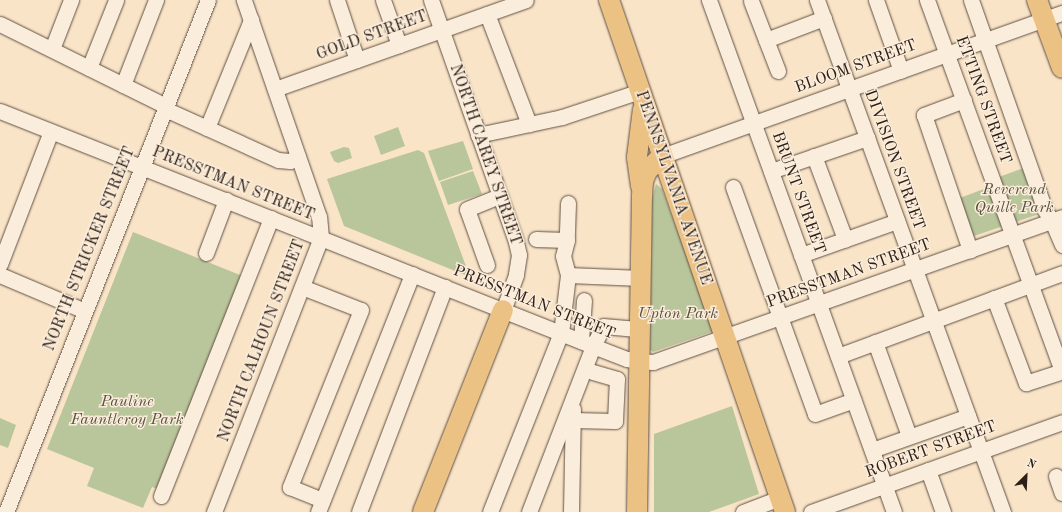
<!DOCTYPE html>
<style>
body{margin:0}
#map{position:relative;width:1062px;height:512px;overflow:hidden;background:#f9e4c8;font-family:"Old Standard TT",serif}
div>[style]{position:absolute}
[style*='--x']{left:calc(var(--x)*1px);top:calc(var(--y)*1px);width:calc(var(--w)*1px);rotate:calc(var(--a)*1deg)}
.green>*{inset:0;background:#b9c59a}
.roads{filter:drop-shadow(0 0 1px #605043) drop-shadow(0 0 1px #605043)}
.minor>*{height:15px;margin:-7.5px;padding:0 7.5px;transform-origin:7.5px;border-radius:7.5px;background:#fbeddb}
.major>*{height:20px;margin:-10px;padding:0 10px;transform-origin:10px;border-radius:10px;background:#ecc284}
span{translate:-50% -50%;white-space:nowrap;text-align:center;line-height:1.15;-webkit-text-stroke:3px #fbeddb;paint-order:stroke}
.street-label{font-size:16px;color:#2d1e17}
.park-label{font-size:16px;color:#57503e;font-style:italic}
.north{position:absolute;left:1006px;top:456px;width:40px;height:40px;-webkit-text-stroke:3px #fbeddb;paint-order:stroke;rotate:24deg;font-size:11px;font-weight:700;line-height:16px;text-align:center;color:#2d1e17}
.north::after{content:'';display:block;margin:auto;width:14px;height:18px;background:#2d1e17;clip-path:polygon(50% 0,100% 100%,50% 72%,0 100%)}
</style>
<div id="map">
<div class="green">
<i style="clip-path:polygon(398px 127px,405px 146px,381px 155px,374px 136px)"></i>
<i style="clip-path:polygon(463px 141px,473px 169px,439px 181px,428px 151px)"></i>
<i style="clip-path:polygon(344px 147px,349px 148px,352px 158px,338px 163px,334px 161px,330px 152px)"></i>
<i style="clip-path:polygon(418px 150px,424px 153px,470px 277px,344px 226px,327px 179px)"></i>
<i style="clip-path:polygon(1029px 166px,1045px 212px,971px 237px,957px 199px,992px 186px,999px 177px)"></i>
<i style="clip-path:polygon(473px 171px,482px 194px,448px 205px,440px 182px)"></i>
<i style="clip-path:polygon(656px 184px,662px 189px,714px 331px,653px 352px,650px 350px,652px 199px)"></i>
<i style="clip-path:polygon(133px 232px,245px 277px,161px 490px,152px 487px,143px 508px,87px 486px,94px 468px,47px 449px)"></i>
<i style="clip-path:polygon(732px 406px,759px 494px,709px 512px,654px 512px,654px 434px)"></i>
<i style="clip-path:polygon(0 418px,16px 425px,8px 448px,0 445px)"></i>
</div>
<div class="roads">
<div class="minor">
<i style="--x:337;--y:0;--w:63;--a:71.6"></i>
<i style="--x:383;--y:0;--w:48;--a:70.4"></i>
<i style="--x:431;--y:0;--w:256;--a:70.6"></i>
<i style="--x:516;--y:242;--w:13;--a:77"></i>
<i style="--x:519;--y:255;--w:20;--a:99"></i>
<i style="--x:516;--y:275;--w:37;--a:110"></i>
<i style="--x:709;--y:0;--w:544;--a:70.13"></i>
<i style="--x:817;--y:0;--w:545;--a:70.03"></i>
<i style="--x:876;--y:0;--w:75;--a:70.6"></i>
<i style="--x:927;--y:0;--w:395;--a:70"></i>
<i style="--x:971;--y:0;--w:223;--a:70.6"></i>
<i style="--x:1045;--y:210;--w:13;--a:58"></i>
<i style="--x:1052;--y:221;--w:26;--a:67"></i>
<i style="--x:751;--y:1;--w:75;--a:68.9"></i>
<i style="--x:487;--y:14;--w:118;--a:69.1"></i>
<i style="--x:0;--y:24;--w:185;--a:26.3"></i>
<i style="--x:766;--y:40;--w:62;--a:-20.8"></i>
<i style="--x:52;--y:49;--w:53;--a:-68.8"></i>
<i style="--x:89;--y:68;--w:73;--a:-68.3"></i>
<i style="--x:123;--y:85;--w:91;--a:-68.8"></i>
<i style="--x:275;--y:89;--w:266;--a:-19.5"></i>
<i style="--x:964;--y:100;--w:43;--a:159.4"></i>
<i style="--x:924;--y:115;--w:143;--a:71.2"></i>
<i style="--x:165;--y:109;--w:124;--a:24.3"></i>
<i style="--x:278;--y:160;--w:12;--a:5"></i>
<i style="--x:290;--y:161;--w:9;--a:-27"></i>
<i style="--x:0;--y:111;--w:638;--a:21.62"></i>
<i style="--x:593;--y:346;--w:36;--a:21"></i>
<i style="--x:627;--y:359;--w:12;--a:9"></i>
<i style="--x:639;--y:361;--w:14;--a:4"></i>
<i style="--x:653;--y:362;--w:434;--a:-19.5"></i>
<i style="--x:207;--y:128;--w:117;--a:-67.8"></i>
<i style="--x:478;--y:135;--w:86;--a:-12.1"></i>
<i style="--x:562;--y:117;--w:82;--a:-18.4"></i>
<i style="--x:662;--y:156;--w:425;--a:-19.7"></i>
<i style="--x:814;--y:156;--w:89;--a:69.5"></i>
<i style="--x:771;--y:171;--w:102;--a:-19"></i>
<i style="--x:733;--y:187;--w:241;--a:70.1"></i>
<i style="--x:815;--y:414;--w:41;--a:-19.7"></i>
<i style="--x:568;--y:203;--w:37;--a:92"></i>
<i style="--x:567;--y:240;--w:16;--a:104"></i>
<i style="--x:563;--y:256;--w:20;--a:75"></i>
<i style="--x:568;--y:275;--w:73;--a:2.4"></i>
<i style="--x:536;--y:239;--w:31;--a:2"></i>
<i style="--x:206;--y:253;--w:57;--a:-69.3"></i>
<i style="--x:801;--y:255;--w:102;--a:-19.5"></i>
<i style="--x:0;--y:264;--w:142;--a:-69"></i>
<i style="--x:487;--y:265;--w:59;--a:-109.7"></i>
<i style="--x:467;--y:209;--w:35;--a:-22"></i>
<i style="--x:0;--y:275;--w:92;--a:23"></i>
<i style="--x:302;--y:287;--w:63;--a:21.3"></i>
<i style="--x:361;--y:310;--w:191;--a:111.9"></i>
<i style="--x:290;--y:487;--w:35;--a:22"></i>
<i style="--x:994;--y:298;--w:91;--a:69.4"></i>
<i style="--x:1026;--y:383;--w:38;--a:-18"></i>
<i style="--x:581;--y:341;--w:41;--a:-85.8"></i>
<i style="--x:875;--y:342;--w:100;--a:70.1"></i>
<i style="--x:838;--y:356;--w:239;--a:-20.3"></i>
<i style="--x:573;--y:420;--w:42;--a:1.4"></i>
<i style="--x:615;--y:421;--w:42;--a:-87.3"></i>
<i style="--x:617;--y:379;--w:26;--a:-164"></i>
<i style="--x:872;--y:450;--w:102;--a:-19.5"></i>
<i style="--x:928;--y:470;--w:45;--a:70.3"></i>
<i style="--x:1056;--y:476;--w:18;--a:71"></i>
<i style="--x:161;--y:496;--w:299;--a:-68.4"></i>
<i style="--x:6;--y:512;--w:550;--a:-68.47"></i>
<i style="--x:214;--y:512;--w:294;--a:-68.7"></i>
<i style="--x:321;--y:238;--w:21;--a:-95"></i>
<i style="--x:319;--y:217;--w:230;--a:-109.1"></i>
<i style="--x:318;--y:512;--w:256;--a:-68.4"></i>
<i style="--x:359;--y:512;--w:241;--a:-69.1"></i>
<i style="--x:490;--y:512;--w:193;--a:-68.4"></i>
<i style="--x:561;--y:333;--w:58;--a:-83.1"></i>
<i style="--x:529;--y:512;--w:178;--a:-68.9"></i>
<i style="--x:593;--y:346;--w:22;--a:-63"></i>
<i style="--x:603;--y:326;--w:37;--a:5"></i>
<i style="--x:571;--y:512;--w:103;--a:-88.9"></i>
<i style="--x:743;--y:512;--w:40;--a:-21"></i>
<i style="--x:811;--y:512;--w:267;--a:-19.7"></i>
</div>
<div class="major">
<i style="--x:609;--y:0;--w:541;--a:71.03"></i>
<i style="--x:1037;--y:0;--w:72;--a:69.8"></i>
<i style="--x:641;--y:186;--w:29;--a:-98"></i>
<i style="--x:637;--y:157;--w:48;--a:-82.9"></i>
<i style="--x:423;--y:512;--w:217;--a:-68.4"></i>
<i style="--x:637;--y:512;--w:316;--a:-89.1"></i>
<i style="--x:642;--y:196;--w:15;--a:-86"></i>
<i style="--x:643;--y:181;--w:11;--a:-68"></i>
<i style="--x:647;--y:171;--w:21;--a:-45"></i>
</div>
</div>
<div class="street-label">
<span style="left:372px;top:36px;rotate:-20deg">GOLD STREET</span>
<span style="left:856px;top:67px;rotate:-20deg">BLOOM STREET</span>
<span style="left:983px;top:100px;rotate:70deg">ETTING STREET</span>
<span style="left:485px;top:155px;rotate:71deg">NORTH CAREY STREET</span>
<span style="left:894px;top:160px;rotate:70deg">DIVISION STREET</span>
<span style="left:233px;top:184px;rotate:22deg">PRESSTMAN STREET</span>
<span style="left:673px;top:188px;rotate:71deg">PENNSYLVANIA AVENUE</span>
<span style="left:798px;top:193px;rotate:70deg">BRUNT STREET</span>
<span style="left:90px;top:249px;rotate:-68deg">NORTH STRICKER STREET</span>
<span style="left:849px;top:274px;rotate:-20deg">PRESSTMAN STREET</span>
<span style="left:534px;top:303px;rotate:22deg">PRESSTMAN STREET</span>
<span style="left:262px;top:341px;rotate:-69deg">NORTH CALHOUN STREET</span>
<span style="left:931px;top:450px;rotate:-20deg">ROBERT STREET</span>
</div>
<div class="park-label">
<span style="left:1014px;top:199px">Reverend<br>Quille Park</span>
<span style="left:678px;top:314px">Upton Park</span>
<span style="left:127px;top:411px">Pauline<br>Fauntleroy Park</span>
</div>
<div class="north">N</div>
</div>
